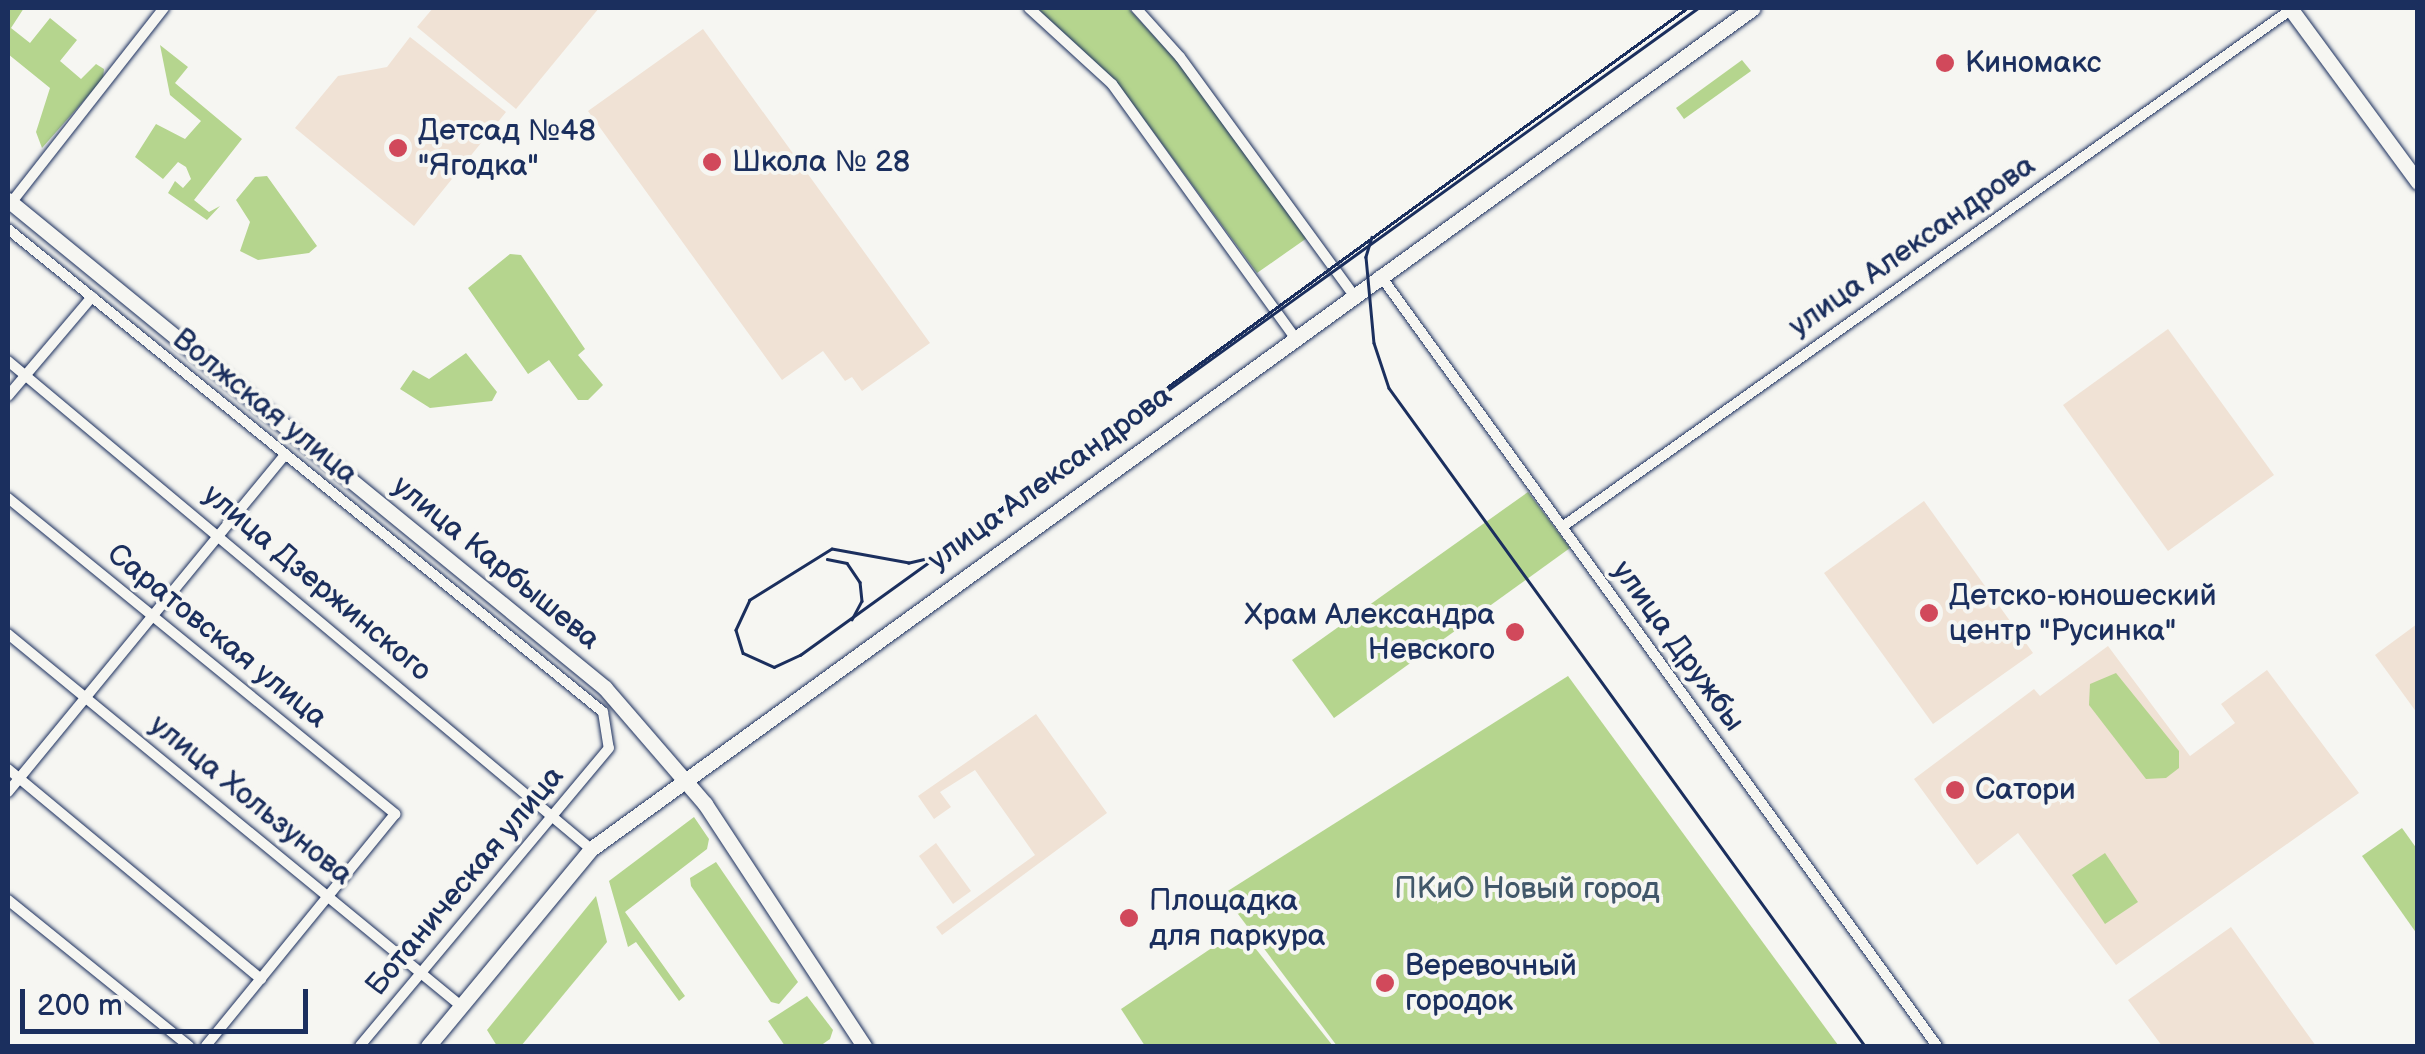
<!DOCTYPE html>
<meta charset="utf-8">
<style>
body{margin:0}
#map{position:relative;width:2425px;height:1054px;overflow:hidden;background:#f6f6f2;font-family:"Balsamiq Sans",sans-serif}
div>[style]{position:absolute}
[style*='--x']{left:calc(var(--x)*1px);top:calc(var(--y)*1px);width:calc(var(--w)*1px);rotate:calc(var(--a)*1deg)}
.built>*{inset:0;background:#f0e2d5}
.green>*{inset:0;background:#b5d58e}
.roads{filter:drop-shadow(0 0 2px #1b2f5e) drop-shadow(0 0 2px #1b2f5e)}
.street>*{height:10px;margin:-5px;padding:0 5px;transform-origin:5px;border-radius:5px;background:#f6f6f2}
.secondary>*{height:15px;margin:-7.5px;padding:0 7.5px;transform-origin:7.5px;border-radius:7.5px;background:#f6f6f2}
.tram>*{height:2.5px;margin:-1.25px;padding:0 1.25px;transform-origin:1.25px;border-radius:1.25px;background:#1b2f5e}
.dots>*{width:28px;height:28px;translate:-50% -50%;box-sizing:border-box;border:5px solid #f6f6f2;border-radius:50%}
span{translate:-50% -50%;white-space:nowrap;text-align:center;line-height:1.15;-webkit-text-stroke:8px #f6f6f2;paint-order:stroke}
.poi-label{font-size:30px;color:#1b2f5e}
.left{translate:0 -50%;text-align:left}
.right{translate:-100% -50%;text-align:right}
.street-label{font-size:30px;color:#1b2f5e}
.park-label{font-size:30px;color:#42586a}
.frame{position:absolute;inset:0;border:10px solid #1b2f5e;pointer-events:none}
.scale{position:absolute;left:20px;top:989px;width:288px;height:45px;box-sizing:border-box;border:5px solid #1b2f5e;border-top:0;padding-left:12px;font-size:30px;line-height:35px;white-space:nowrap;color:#1b2f5e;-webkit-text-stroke:8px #f6f6f2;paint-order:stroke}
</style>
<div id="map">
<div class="built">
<i style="clip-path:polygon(433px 8px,599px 8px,516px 109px,417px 27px)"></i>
<i style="clip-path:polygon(703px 29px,930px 343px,862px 391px,852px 377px,845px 381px,823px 351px,782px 380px,588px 111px)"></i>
<i style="clip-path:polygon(410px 37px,506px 112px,414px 226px,295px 128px,338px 76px,387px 67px)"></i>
<i style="clip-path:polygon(2168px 329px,2274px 475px,2168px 551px,2063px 405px)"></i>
<i style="clip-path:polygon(1924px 501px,2033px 653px,1933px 724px,1824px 573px)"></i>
<i style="clip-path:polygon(2417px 624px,2417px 713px,2375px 655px)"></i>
<i style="clip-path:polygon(2108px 646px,2190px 756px,2235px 723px,2221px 704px,2267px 670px,2359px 793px,2116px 965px,2018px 833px,1977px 865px,1914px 779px,2034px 689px,2040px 696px)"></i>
<i style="clip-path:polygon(1036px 714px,1107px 813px,942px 935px,936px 927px,1035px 855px,975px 770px,940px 792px,951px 807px,934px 819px,918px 796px)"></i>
<i style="clip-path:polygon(936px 843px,971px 891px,953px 904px,919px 856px)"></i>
<i style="clip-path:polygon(2231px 927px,2298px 1021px,2316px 1046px,2162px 1046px,2128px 1000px)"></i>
</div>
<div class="green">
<i style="clip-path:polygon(8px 8px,24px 8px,11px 28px,30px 43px,50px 18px,77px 40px,60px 61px,81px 79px,96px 64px,104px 69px,103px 79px,42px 148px,36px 132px,50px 88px,8px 54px)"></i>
<i style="clip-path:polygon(1037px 8px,1128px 8px,1176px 60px,1307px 238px,1257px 273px,1116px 81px)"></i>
<i style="clip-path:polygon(160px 45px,188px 67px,175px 83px,242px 139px,194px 200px,209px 212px,220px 206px,207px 220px,168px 193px,175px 181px,183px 188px,191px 179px,186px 167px,178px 162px,163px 179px,135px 157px,156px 124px,185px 139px,201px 121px,170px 95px)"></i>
<i style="clip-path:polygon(1742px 60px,1751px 71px,1684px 119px,1676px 108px)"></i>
<i style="clip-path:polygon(267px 176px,317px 246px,309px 253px,258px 260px,240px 251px,250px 222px,236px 200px,255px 177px)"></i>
<i style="clip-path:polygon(510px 254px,521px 255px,585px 349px,578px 355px,603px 385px,588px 400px,578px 400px,549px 360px,528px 374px,468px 288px)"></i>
<i style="clip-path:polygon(466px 353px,497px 392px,492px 401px,430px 408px,400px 389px,413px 370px,429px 379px)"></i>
<i style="clip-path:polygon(1528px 492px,1570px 548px,1334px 718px,1292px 660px)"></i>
<i style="clip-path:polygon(2116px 673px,2179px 751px,2179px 768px,2166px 778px,2146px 779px,2089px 705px,2090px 684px)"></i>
<i style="clip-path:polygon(1568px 676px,1838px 1045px,1337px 1046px,1223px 894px)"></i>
<i style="clip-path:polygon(694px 817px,709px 839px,707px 849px,625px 912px,685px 996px,679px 1001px,636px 942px,628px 947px,609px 881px)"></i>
<i style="clip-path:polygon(2402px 828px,2417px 849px,2417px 934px,2362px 856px)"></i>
<i style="clip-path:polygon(2105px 853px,2138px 902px,2105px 924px,2072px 875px)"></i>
<i style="clip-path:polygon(716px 862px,798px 982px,779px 1004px,771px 1002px,691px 886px,690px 878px)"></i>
<i style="clip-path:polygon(596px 896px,607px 942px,521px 1046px,497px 1046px,487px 1030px)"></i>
<i style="clip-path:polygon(1240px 929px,1333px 1046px,1145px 1046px,1121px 1009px)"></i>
<i style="clip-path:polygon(807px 996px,833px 1030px,830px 1039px,820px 1046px,785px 1046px,768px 1021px)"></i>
</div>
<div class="roads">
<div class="street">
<i style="--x:1029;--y:8;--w:113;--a:42.5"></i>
<i style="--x:1112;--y:84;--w:311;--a:54.2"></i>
<i style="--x:1136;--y:8;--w:66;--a:48.1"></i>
<i style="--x:1180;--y:57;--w:293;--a:53.9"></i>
<i style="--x:11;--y:203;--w:248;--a:-51.9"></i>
<i style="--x:8;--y:229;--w:766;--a:39.07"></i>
<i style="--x:603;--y:712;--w:36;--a:81"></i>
<i style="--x:609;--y:748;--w:388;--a:129.9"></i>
<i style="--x:1380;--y:275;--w:951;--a:54.15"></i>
<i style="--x:8;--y:361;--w:760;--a:39.93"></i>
<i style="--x:8;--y:396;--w:130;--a:-49.7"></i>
<i style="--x:8;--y:498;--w:500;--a:39.2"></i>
<i style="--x:395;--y:814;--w:299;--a:129.2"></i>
<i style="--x:1562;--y:527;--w:897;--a:-35.37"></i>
<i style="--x:8;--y:634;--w:586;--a:39.39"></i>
<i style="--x:8;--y:769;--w:329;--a:39.7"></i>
<i style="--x:8;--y:792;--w:435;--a:-50.6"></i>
<i style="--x:8;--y:900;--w:233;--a:38.9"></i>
</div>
<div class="secondary">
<i style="--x:2290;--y:8;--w:216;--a:53.7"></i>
<i style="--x:8;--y:200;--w:771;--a:39.26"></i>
<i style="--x:605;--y:688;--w:153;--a:49.2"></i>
<i style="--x:705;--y:804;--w:290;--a:56.7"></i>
<i style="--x:428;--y:1046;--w:256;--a:-50.4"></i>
<i style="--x:591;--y:849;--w:1434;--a:-35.9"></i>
</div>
</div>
<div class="tram">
<i style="--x:1688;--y:8;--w:932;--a:143.9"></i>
<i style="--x:935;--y:557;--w:27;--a:167"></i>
<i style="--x:909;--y:563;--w:78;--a:-169.7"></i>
<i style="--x:832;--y:549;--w:97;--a:148.1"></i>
<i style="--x:750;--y:600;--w:33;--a:115"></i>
<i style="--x:736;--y:630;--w:24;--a:73"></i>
<i style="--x:743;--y:653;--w:34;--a:24"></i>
<i style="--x:774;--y:667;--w:29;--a:-25"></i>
<i style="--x:800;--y:655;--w:1107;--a:-35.77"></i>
<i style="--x:1372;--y:237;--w:21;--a:107"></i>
<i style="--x:1366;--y:257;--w:86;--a:84.7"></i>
<i style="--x:1374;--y:343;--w:47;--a:71.6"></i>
<i style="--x:1389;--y:388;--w:812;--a:54.12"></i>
<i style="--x:827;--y:559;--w:20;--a:11"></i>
<i style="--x:847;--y:563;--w:23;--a:56"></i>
<i style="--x:860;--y:582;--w:19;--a:84"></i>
<i style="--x:862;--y:601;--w:21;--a:118"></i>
</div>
<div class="dots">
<i style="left:1945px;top:63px;background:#d1495b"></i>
<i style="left:398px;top:148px;background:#d1495b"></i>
<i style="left:712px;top:162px;background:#d1495b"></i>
<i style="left:1929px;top:613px;background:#d1495b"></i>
<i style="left:1515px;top:632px;background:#d1495b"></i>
<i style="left:1955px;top:790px;background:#d1495b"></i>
<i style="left:1129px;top:918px;background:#d1495b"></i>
<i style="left:1385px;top:983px;background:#d1495b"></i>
</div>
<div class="poi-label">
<span class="left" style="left:1965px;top:63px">Киномакс</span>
<span class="left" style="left:418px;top:148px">Детсад №48<br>"Ягодка"</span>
<span class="left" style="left:732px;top:162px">Школа № 28</span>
<span class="left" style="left:1949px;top:613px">Детско-юношеский<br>центр "Русинка"</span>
<span class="right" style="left:1495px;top:632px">Храм Александра<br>Невского</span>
<span class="left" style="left:1975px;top:790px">Сатори</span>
<span class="left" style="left:1149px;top:918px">Площадка<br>для паркура</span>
<span class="left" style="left:1405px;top:983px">Веревочный<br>городок</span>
</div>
<div class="street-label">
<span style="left:1912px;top:246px;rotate:-35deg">улица Александрова</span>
<span style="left:265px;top:407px;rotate:39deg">Волжская улица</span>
<span style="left:1050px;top:478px;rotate:-36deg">улица Александрова</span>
<span style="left:496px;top:563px;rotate:39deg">улица Карбышева</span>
<span style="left:317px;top:583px;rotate:40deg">улица Дзержинского</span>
<span style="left:217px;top:636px;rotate:39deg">Саратовская улица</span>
<span style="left:1678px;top:646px;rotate:54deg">улица Дружбы</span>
<span style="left:251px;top:800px;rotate:39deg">улица Хользунова</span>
<span style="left:465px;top:881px;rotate:-50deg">Ботаническая улица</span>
</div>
<div class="park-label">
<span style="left:1527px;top:889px">ПКиО Новый город</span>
</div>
<div class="frame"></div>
<div class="scale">200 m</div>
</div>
